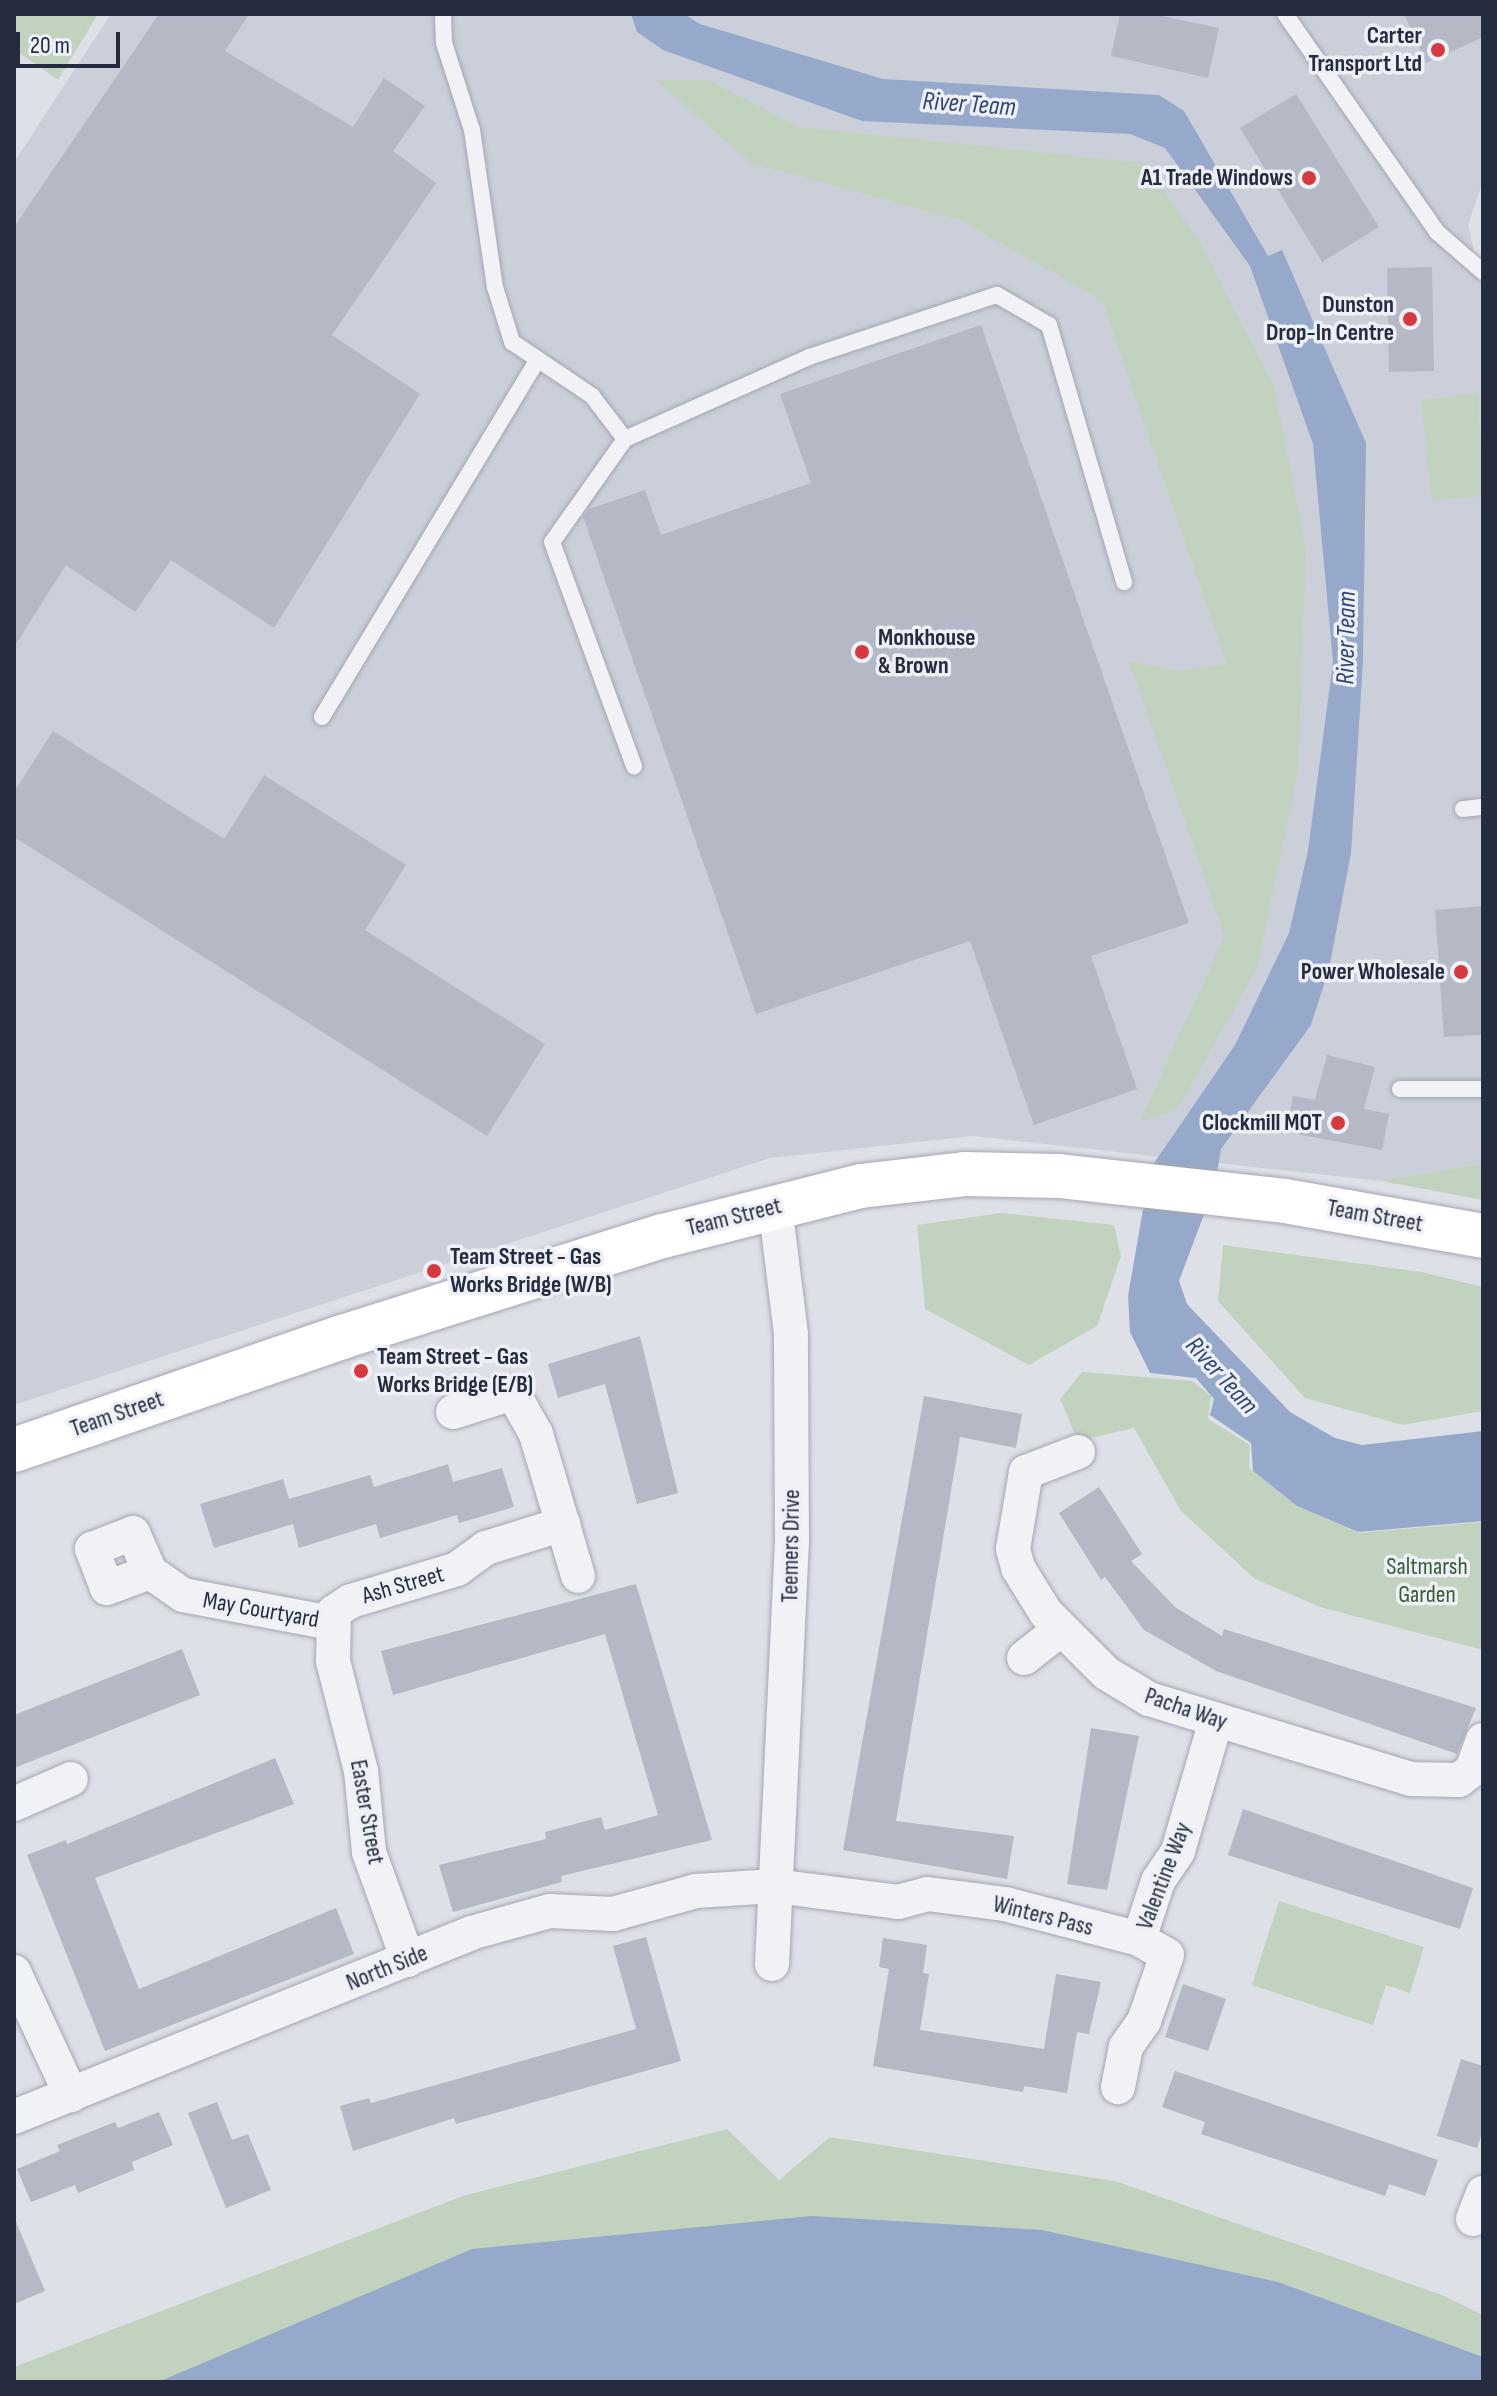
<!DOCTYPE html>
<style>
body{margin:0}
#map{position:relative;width:1497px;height:2396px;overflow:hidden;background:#dee0e8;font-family:"Sofia Sans Condensed",sans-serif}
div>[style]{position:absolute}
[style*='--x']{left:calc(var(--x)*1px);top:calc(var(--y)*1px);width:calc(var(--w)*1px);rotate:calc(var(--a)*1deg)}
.built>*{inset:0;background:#cbcfda}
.green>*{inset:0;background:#c1d3be}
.water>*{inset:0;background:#96a9cb}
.building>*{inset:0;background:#b4b9c5}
.roads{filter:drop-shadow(0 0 2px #a3a6b2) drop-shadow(0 0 2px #a3a6b2)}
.lane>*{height:16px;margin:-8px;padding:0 8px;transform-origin:8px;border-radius:8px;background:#f0f2f6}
.street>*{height:34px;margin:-17px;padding:0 17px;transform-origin:17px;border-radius:17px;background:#f0f2f6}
.secondary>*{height:44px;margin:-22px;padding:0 22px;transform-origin:22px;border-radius:22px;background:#fff}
.dots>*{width:22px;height:22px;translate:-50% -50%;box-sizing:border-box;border:4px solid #edf0f6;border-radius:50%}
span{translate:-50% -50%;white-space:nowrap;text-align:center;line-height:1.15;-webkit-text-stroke:7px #edf0f6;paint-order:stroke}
.poi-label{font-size:24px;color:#262c40;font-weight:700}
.right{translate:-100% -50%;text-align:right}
.left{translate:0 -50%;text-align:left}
.street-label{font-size:24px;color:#262c40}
.park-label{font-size:24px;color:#355c32}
.water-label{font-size:26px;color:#2e4576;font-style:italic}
.frame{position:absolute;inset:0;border:16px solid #262c40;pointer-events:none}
.scale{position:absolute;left:16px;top:32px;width:104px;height:36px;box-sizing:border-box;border:4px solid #262c40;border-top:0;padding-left:10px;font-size:24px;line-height:28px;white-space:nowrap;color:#262c40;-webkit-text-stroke:6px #edf0f6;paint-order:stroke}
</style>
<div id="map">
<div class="built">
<i style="clip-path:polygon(111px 14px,1483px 14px,1483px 181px,1468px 225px,1483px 292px,1483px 1163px,1381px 1181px,973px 1136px,770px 1158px,14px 1405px,14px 162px)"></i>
</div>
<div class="green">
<i style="clip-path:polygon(14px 14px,98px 14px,58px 80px,14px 49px)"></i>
<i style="clip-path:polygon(656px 80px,708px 80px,799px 127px,1144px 163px,1200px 243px,1274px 386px,1306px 549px,1298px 770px,1258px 966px,1177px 1110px,1140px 1121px,1225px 936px,1129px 661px,1181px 671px,1227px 664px,1102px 300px,960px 220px,751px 163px)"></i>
<i style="clip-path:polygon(1478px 393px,1483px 496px,1432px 501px,1421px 400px)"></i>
<i style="clip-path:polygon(1483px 1163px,1483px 1200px,1381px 1181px)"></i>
<i style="clip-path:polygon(1001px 1213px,1114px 1225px,1121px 1256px,1097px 1326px,1029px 1365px,925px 1309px,917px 1225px)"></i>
<i style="clip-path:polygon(1223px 1245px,1422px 1272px,1483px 1287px,1483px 1411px,1403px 1425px,1305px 1398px,1218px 1301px)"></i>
<i style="clip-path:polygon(1082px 1372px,1192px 1381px,1211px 1396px,1208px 1419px,1250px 1445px,1249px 1468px,1297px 1506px,1359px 1533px,1483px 1522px,1483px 1650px,1320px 1607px,1255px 1579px,1181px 1511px,1134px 1428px,1078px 1441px,1060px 1399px)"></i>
<i style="clip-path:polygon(1279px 1901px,1424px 1947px,1410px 1993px,1386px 1985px,1373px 2025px,1252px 1985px)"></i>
<i style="clip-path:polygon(727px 2129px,779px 2180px,830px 2137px,1115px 2181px,1442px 2295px,1483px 2315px,1483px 2382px,14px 2382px,14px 2367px,466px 2195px)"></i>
</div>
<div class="water">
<i style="clip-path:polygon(631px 14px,684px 14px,700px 24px,883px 79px,1159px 95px,1184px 111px,1268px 256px,1282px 250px,1366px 443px,1363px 661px,1351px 853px,1329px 969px,1311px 1025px,1221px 1149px,1215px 1185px,1179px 1281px,1187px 1304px,1290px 1412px,1335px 1438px,1362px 1445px,1483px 1431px,1483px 1521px,1358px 1532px,1297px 1506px,1253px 1471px,1251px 1443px,1210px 1415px,1214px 1399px,1196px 1378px,1150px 1373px,1130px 1332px,1128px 1296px,1150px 1169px,1235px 1045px,1289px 933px,1308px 851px,1333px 662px,1313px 444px,1250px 266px,1165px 148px,1130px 134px,862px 121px,663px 50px,637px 32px)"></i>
<i style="clip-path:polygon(812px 2216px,1042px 2230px,1278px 2282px,1483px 2357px,1483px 2382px,158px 2382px,472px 2249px)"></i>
</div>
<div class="building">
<i style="clip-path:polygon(159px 14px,249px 14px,225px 51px,353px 127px,384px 78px,425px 106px,393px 151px,436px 183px,332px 335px,420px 394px,274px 628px,171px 560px,135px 612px,66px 565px,14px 647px,14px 227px)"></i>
<i style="clip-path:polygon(1120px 14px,1153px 14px,1219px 28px,1208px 78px,1111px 56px)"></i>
<i style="clip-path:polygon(1404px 14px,1483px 14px,1483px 37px,1426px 63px)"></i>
<i style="clip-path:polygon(1296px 94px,1379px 227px,1322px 262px,1240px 128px)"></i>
<i style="clip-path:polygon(1432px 267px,1434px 371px,1389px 372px,1387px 268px)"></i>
<i style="clip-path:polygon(981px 325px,1189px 923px,1091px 956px,1137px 1089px,1034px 1125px,970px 941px,756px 1014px,583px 517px,589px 509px,645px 490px,661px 535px,811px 483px,780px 394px)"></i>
<i style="clip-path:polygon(53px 731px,224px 839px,264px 775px,406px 865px,365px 930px,545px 1044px,487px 1136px,14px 837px,14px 792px)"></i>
<i style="clip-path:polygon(1483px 906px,1483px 1035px,1444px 1037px,1435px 910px)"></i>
<i style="clip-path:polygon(1327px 1055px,1375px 1067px,1364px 1109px,1389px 1114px,1382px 1150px,1286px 1132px,1293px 1096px,1315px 1100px)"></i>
<i style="clip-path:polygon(640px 1336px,678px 1493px,637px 1504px,605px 1384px,558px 1398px,548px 1364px)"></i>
<i style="clip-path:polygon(924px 1396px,1022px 1414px,1016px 1448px,960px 1437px,896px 1821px,1014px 1836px,1007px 1879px,843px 1850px)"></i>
<i style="clip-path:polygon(448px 1464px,453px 1482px,502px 1468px,514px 1507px,459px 1523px,457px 1515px,380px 1538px,376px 1524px,299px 1548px,293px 1524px,214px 1548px,200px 1504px,283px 1479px,289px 1499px,370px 1475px,374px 1487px)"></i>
<i style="clip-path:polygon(1099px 1487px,1142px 1554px,1131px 1561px,1175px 1607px,1222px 1636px,1224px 1629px,1476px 1708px,1457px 1754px,1216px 1671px,1144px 1630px,1105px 1577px,1101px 1580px,1059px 1513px)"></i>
<i style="clip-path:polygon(636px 1584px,712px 1840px,561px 1876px,562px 1882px,453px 1912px,439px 1865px,546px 1839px,545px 1832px,601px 1817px,605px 1830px,658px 1815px,605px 1634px,393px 1695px,381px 1651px)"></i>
<i style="clip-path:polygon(182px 1649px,200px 1695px,14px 1768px,14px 1715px)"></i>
<i style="clip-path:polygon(1091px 1728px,1139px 1736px,1107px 1890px,1067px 1884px)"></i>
<i style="clip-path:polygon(275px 1758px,294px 1804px,95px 1878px,139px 1989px,336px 1908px,354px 1954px,105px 2051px,27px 1855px,66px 1840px,67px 1844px)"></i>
<i style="clip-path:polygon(1243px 1809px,1473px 1888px,1460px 1929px,1228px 1855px)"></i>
<i style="clip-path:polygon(646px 1937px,681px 2061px,456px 2124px,454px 2118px,353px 2151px,340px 2106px,369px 2098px,371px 2103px,636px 2029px,613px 1946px)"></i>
<i style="clip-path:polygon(883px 1938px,927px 1945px,923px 1973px,929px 1974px,920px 2030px,1044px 2049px,1056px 1974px,1101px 1982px,1089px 2034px,1077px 2032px,1067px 2093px,1024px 2086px,1023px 2092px,873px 2066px,889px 1969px,879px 1967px)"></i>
<i style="clip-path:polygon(1183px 1984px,1226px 1999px,1208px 2051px,1165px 2037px)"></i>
<i style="clip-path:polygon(1461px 2059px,1483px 2066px,1483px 2130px,1477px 2148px,1437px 2136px)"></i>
<i style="clip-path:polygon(1175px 2071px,1438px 2160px,1425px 2196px,1389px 2184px,1385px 2196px,1201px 2134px,1205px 2122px,1162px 2107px)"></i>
<i style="clip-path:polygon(217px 2102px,232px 2140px,248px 2134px,271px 2190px,226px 2208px,188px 2113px)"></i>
<i style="clip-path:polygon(159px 2112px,173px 2145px,132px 2162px,134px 2170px,78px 2193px,75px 2185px,31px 2202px,17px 2169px,60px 2151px,57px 2145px,115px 2122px,118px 2128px)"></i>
<i style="clip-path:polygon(14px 2217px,45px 2291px,14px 2304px)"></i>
</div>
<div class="roads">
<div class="lane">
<i style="--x:443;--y:14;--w:29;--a:88"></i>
<i style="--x:444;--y:43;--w:91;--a:72.2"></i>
<i style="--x:472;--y:130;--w:159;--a:81.7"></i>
<i style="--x:495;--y:287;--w:58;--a:72.8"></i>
<i style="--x:512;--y:342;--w:97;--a:34"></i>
<i style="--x:592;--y:396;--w:54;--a:52.5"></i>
<i style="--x:625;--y:439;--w:126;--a:125.3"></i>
<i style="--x:552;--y:542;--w:239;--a:69.9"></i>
<i style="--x:1285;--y:14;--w:266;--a:55.1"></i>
<i style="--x:1437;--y:232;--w:61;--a:41"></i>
<i style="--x:625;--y:439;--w:201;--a:-24"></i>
<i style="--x:809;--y:357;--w:198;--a:-18.3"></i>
<i style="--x:997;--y:295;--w:60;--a:30"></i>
<i style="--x:1049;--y:325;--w:268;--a:73.7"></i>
<i style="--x:322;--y:717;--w:416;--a:-58.9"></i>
<i style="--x:1463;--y:809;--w:20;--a:-6"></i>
<i style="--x:1400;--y:1089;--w:83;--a:0"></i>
</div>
<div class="street">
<i style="--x:453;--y:1412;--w:63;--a:-17.6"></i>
<i style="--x:513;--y:1393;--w:47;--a:60.7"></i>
<i style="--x:536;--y:1434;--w:148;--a:73.5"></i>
<i style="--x:1078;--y:1452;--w:56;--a:159"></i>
<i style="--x:1026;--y:1472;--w:78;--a:99.6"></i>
<i style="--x:1013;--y:1549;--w:20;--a:75"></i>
<i style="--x:1018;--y:1568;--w:53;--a:58.1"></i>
<i style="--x:1046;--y:1613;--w:85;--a:45"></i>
<i style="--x:1106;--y:1673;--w:50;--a:31.2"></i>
<i style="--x:1149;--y:1699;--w:273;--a:17"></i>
<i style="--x:1410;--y:1779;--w:49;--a:1.2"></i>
<i style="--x:1459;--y:1780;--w:16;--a:-38"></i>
<i style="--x:1472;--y:1770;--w:32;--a:-70"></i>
<i style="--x:150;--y:1572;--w:46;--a:159.6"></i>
<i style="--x:107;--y:1588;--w:42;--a:-111"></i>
<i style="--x:92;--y:1549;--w:44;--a:-21.3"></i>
<i style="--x:133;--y:1533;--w:43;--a:66.4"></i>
<i style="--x:150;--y:1572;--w:40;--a:34.9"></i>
<i style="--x:183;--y:1595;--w:151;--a:10.7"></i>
<i style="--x:1024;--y:1658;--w:47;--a:-38.1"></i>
<i style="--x:14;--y:1804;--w:62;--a:-23.7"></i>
<i style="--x:1139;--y:1939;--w:61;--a:-71.9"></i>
<i style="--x:1158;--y:1881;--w:36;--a:-56"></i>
<i style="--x:1178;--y:1851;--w:136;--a:-73.8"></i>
<i style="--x:408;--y:1960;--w:115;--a:-109.9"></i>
<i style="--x:369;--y:1852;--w:81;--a:-95.6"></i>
<i style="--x:361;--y:1771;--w:114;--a:-104.3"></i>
<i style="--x:333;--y:1661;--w:49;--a:-88.8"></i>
<i style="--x:334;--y:1612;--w:20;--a:-33"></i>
<i style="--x:351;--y:1601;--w:111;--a:-16.8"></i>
<i style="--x:457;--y:1569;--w:36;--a:-36"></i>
<i style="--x:486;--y:1548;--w:81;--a:-17.3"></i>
<i style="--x:772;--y:1964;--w:421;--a:-87.3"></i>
<i style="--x:792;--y:1543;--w:209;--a:-90.3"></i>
<i style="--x:791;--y:1334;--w:129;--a:-97.1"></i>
<i style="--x:14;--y:1972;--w:136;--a:65.1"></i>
<i style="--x:14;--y:2117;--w:493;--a:-21.9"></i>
<i style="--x:471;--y:1933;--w:82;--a:-15.6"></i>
<i style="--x:550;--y:1911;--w:63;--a:2.7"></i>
<i style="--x:613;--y:1914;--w:86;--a:-15.5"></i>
<i style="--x:696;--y:1891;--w:79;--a:-3.6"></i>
<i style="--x:775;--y:1886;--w:124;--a:7.4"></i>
<i style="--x:898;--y:1902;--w:30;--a:-15"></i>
<i style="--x:927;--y:1894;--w:79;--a:7.3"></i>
<i style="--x:1005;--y:1904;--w:138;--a:14.6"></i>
<i style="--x:1139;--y:1939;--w:32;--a:30"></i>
<i style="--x:1167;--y:1955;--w:70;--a:109.2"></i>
<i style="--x:1144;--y:2021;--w:32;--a:125"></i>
<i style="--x:1126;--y:2047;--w:41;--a:101.3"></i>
<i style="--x:1473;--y:2219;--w:28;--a:-69"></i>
</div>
<div class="secondary">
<i style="--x:14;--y:1450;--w:347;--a:-19"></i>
<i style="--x:342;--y:1337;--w:337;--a:-17.5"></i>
<i style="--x:663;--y:1236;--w:204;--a:-14.2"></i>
<i style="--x:861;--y:1186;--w:104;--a:-6.6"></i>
<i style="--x:964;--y:1174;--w:95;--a:1.2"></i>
<i style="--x:1059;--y:1176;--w:227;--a:6.3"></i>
<i style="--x:1285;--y:1201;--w:201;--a:10"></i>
</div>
</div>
<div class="dots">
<i style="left:1438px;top:50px;background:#d63a3e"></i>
<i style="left:1309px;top:178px;background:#d63a3e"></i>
<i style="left:1410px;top:319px;background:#d63a3e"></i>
<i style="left:862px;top:652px;background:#d63a3e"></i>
<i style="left:1461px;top:972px;background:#d63a3e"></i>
<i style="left:1338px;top:1123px;background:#d63a3e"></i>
<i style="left:434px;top:1271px;background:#d63a3e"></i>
<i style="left:361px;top:1371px;background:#d63a3e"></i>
</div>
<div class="poi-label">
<span class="right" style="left:1422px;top:50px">Carter<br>Transport Ltd</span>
<span class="right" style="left:1293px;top:178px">A1 Trade Windows</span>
<span class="right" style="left:1394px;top:319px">Dunston<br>Drop-In Centre</span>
<span class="left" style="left:878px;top:652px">Monkhouse<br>&amp; Brown</span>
<span class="right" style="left:1445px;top:972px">Power Wholesale</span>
<span class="right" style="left:1322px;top:1123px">Clockmill MOT</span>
<span class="left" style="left:450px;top:1271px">Team Street - Gas<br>Works Bridge (W/B)</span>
<span class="left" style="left:377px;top:1371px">Team Street - Gas<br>Works Bridge (E/B)</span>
</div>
<div class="street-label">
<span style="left:1375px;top:1216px;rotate:10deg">Team Street</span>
<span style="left:734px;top:1217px;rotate:-14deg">Team Street</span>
<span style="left:117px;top:1414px;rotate:-19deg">Team Street</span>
<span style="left:791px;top:1546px;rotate:-89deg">Teemers Drive</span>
<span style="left:403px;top:1585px;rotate:-16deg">Ash Street</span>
<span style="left:261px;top:1610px;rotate:10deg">May Courtyard</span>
<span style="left:1186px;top:1709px;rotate:19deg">Pacha Way</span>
<span style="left:367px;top:1812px;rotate:80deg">Easter Street</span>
<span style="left:1164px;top:1876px;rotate:-69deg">Valentine Way</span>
<span style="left:1043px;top:1916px;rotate:14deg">Winters Pass</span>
<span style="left:387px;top:1968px;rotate:-22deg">North Side</span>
</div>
<div class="park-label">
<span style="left:1427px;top:1581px">Saltmarsh<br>Garden</span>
</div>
<div class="water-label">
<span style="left:969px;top:105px;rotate:4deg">River Team</span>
<span style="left:1347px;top:638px;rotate:-89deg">River Team</span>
<span style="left:1221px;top:1376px;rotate:48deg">River Team</span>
</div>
<div class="frame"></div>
<div class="scale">20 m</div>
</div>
